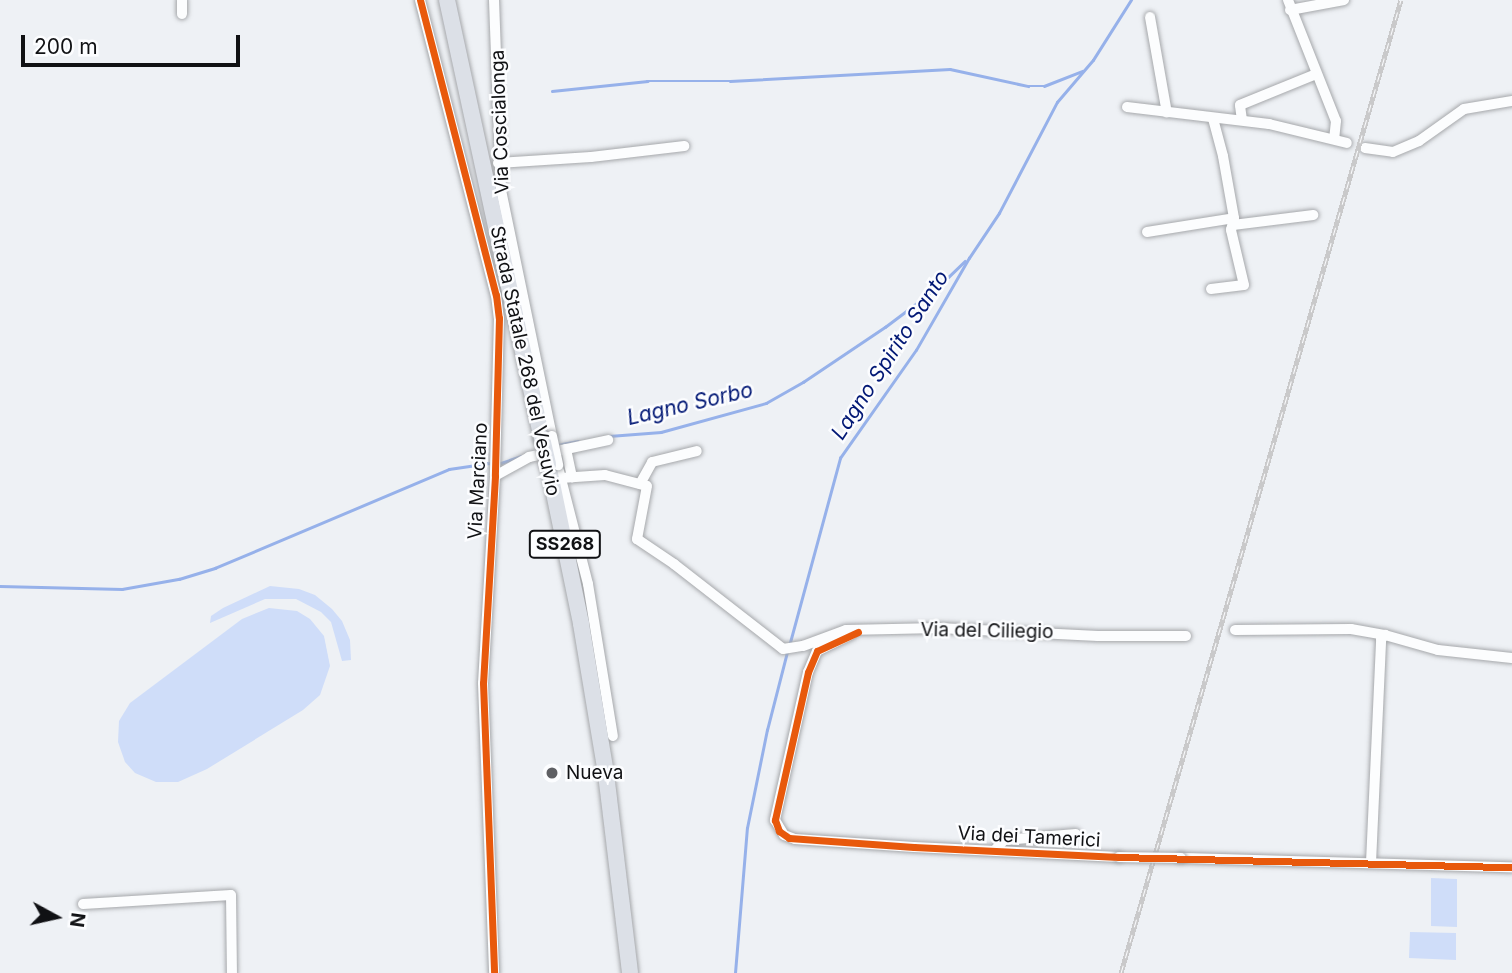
<!DOCTYPE html>
<style>
body{margin:0}
#map{position:relative;width:1512px;height:973px;overflow:hidden;background:#eef1f5;font-family:Inter,sans-serif}
div>[style]{position:absolute}
[style*='--x']{left:calc(var(--x)*1px);top:calc(var(--y)*1px);width:calc(var(--w)*1px);rotate:calc(var(--a)*1deg)}
.green>*{inset:0;background:#cfddf9}
.stream>*{height:2.5px;margin:-1.25px;padding:0 1.25px;transform-origin:1.25px;border-radius:1.25px;background:#96b1ea}
.roads{filter:drop-shadow(0 0 2px #a6a8ab) drop-shadow(0 0 2px #a6a8ab)}
.minor>*{height:10px;margin:-5px;padding:0 5px;transform-origin:5px;border-radius:5px;background:#fcfdfe}
.highway>*{height:16px;margin:-8px;padding:0 8px;transform-origin:8px;border-radius:8px;background:#dce0e7}
.rail>*{height:5px;margin-top:-2.5px;transform-origin:0;background:repeating-linear-gradient(90deg,#fcfdff 0 8px,#c9c9ca 0 16px);box-sizing:border-box;border-block:2px solid #c9c9ca}
.bridges{filter:drop-shadow(0 0 2px #a6a8ab) drop-shadow(0 0 2px #a6a8ab)}
.minor-bridge>*{height:10px;margin:-5px;padding:0 5px;transform-origin:5px;border-radius:5px;background:#fcfdfe}
.highway-bridge>*{height:16px;margin:-8px;padding:0 8px;transform-origin:8px;border-radius:8px;background:#dce0e7}
.cycleway>*{height:7px;margin:-3.5px;padding:0 3.5px;transform-origin:3.5px;border-radius:3.5px;background:#e8590c}
.dots>*{width:19px;height:19px;translate:-50% -50%;box-sizing:border-box;border:4px solid #fcfdff;border-radius:50%}
span{translate:-50% -50%;white-space:nowrap;text-align:center;line-height:1.15;-webkit-text-stroke:5px #fcfdff;paint-order:stroke}
.shield-label span{padding:2px 5px;background:#fcfdff;border:2px solid;border-radius:5px;-webkit-text-stroke-width:0}
.shield-label{font-size:18px;color:#101114;font-weight:700}
.street-label{font-size:19px;color:#101114}
.poi-label{font-size:19px;color:#101114}
.left{translate:0 -50%;text-align:left}
.water-label{font-size:21px;color:#021875;font-style:italic}
.north{position:absolute;left:21px;top:882px;width:70px;height:70px;-webkit-text-stroke:5px #fcfdff;paint-order:stroke;rotate:98deg;font-size:19px;font-weight:700;line-height:28px;text-align:center;color:#101114}
.north::after{content:'';display:block;margin:auto;width:24px;height:32px;background:#101114;clip-path:polygon(50% 0,100% 100%,50% 72%,0 100%)}
.scale{position:absolute;left:21px;top:35px;width:219px;height:32px;box-sizing:border-box;border:4px solid #101114;border-top:0;padding-left:9px;font-size:21px;line-height:24px;white-space:nowrap;color:#101114;-webkit-text-stroke:5px #fcfdff;paint-order:stroke}
</style>
<div id="map">
<div class="green">
<i style="clip-path:polygon(270px 586px,299px 589px,315px 595px,332px 609px,342px 621px,350px 640px,351px 660px,342px 661px,331px 622px,321px 612px,296px 599px,265px 599px,210px 623px,211px 616px,223px 608px)"></i>
<i style="clip-path:polygon(269px 608px,297px 611px,310px 619px,324px 636px,330px 666px,320px 695px,303px 710px,207px 769px,178px 782px,156px 782px,135px 773px,125px 762px,118px 742px,119px 721px,130px 703px,242px 619px)"></i>
<i style="clip-path:polygon(1431px 878px,1457px 879px,1457px 927px,1431px 926px)"></i>
<i style="clip-path:polygon(1410px 932px,1456px 933px,1456px 960px,1409px 958px)"></i>
</div>
<div class="stream">
<i style="--x:552;--y:91;--w:96;--a:-6"></i>
<i style="--x:647;--y:81;--w:83;--a:0"></i>
<i style="--x:730;--y:81;--w:220;--a:-3.1"></i>
<i style="--x:950;--y:69;--w:80;--a:12.3"></i>
<i style="--x:1028;--y:86;--w:16;--a:0"></i>
<i style="--x:1044;--y:86;--w:41;--a:-21.5"></i>
<i style="--x:609;--y:436;--w:52;--a:-4.4"></i>
<i style="--x:661;--y:432;--w:109;--a:-15.4"></i>
<i style="--x:766;--y:403;--w:43;--a:-29.6"></i>
<i style="--x:803;--y:382;--w:99;--a:-33.9"></i>
<i style="--x:885;--y:327;--w:66;--a:-37"></i>
<i style="--x:938;--y:287;--w:37;--a:-44"></i>
<i style="--x:557;--y:445;--w:21;--a:-11"></i>
<i style="--x:501;--y:463;--w:21;--a:-19"></i>
<i style="--x:0;--y:586;--w:122;--a:1.4"></i>
<i style="--x:122;--y:589;--w:58;--a:-10"></i>
<i style="--x:179;--y:579;--w:38;--a:-17"></i>
<i style="--x:215;--y:568;--w:254;--a:-22.9"></i>
<i style="--x:449;--y:469;--w:41;--a:-8.3"></i>
<i style="--x:789;--y:646;--w:195;--a:-74.8"></i>
<i style="--x:840;--y:458;--w:132;--a:-54.9"></i>
<i style="--x:916;--y:350;--w:106;--a:-60.1"></i>
<i style="--x:969;--y:258;--w:54;--a:-56.3"></i>
<i style="--x:999;--y:213;--w:125;--a:-62.4"></i>
<i style="--x:1057;--y:102;--w:55;--a:-49.4"></i>
<i style="--x:1093;--y:60;--w:71;--a:-57.7"></i>
<i style="--x:735;--y:973;--w:145;--a:-85.3"></i>
<i style="--x:747;--y:828;--w:100;--a:-78.5"></i>
<i style="--x:767;--y:730;--w:81;--a:-75.6"></i>
</div>
<div class="roads">
<div class="minor">
<i style="--x:420;--y:0;--w:305;--a:75.6"></i>
<i style="--x:496;--y:295;--w:23;--a:83"></i>
<i style="--x:499;--y:318;--w:158;--a:91.5"></i>
<i style="--x:495;--y:476;--w:207;--a:93.3"></i>
<i style="--x:483;--y:683;--w:290;--a:87.8"></i>
<i style="--x:494;--y:0;--w:190;--a:87.9"></i>
<i style="--x:501;--y:190;--w:251;--a:78.3"></i>
<i style="--x:1288;--y:0;--w:130;--a:68.4"></i>
<i style="--x:1336;--y:121;--w:18;--a:96"></i>
<i style="--x:1290;--y:10;--w:55;--a:-10.5"></i>
<i style="--x:182;--y:14;--w:14;--a:-90"></i>
<i style="--x:1150;--y:17;--w:97;--a:80"></i>
<i style="--x:1127;--y:107;--w:143;--a:6.8"></i>
<i style="--x:1269;--y:124;--w:80;--a:13.7"></i>
<i style="--x:1242;--y:120;--w:15;--a:-98"></i>
<i style="--x:1240;--y:105;--w:82;--a:-22.2"></i>
<i style="--x:1365;--y:148;--w:28;--a:8"></i>
<i style="--x:1393;--y:152;--w:28;--a:-23"></i>
<i style="--x:1419;--y:141;--w:55;--a:-35.4"></i>
<i style="--x:1464;--y:109;--w:49;--a:-9.5"></i>
<i style="--x:498;--y:163;--w:93;--a:-3.7"></i>
<i style="--x:591;--y:157;--w:94;--a:-6.7"></i>
<i style="--x:1233;--y:225;--w:81;--a:-7.1"></i>
<i style="--x:1147;--y:232;--w:88;--a:-9.1"></i>
<i style="--x:1211;--y:289;--w:33;--a:-7"></i>
<i style="--x:1244;--y:285;--w:57;--a:-103.3"></i>
<i style="--x:1231;--y:230;--w:12;--a:-76"></i>
<i style="--x:1234;--y:218;--w:63;--a:-100.1"></i>
<i style="--x:1223;--y:156;--w:39;--a:-105"></i>
<i style="--x:566;--y:449;--w:29;--a:78"></i>
<i style="--x:559;--y:471;--w:117;--a:75.6"></i>
<i style="--x:588;--y:584;--w:154;--a:80.7"></i>
<i style="--x:495;--y:476;--w:39;--a:-29"></i>
<i style="--x:529;--y:457;--w:81;--a:-12.1"></i>
<i style="--x:561;--y:478;--w:44;--a:-3.9"></i>
<i style="--x:605;--y:475;--w:43;--a:14.7"></i>
<i style="--x:647;--y:486;--w:54;--a:100.7"></i>
<i style="--x:637;--y:539;--w:45;--a:34"></i>
<i style="--x:674;--y:564;--w:138;--a:37.9"></i>
<i style="--x:783;--y:649;--w:20;--a:-9"></i>
<i style="--x:803;--y:646;--w:46;--a:-20.4"></i>
<i style="--x:846;--y:630;--w:93;--a:-1.2"></i>
<i style="--x:939;--y:628;--w:159;--a:2.9"></i>
<i style="--x:1098;--y:636;--w:88;--a:0"></i>
<i style="--x:640;--y:484;--w:25;--a:-61"></i>
<i style="--x:652;--y:462;--w:46;--a:-13.7"></i>
<i style="--x:1235;--y:630;--w:116;--a:-0.5"></i>
<i style="--x:1351;--y:629;--w:35;--a:10"></i>
<i style="--x:1385;--y:635;--w:55;--a:15.8"></i>
<i style="--x:1438;--y:650;--w:74;--a:6.2"></i>
<i style="--x:852;--y:634;--w:39;--a:154"></i>
<i style="--x:817;--y:651;--w:23;--a:113"></i>
<i style="--x:808;--y:672;--w:152;--a:102.6"></i>
<i style="--x:775;--y:820;--w:17;--a:59"></i>
<i style="--x:784;--y:835;--w:12;--a:20"></i>
<i style="--x:795;--y:839;--w:119;--a:3.8"></i>
<i style="--x:914;--y:847;--w:205;--a:2.8"></i>
<i style="--x:995;--y:850;--w:13;--a:-48"></i>
<i style="--x:1004;--y:840;--w:72;--a:-4.8"></i>
<i style="--x:1181;--y:858;--w:331;--a:1.6"></i>
<i style="--x:1371;--y:863;--w:224;--a:-87.4"></i>
<i style="--x:1381;--y:639;--w:6;--a:-45"></i>
<i style="--x:83;--y:904;--w:148;--a:-3.5"></i>
<i style="--x:231;--y:895;--w:78;--a:89.3"></i>
</div>
<div class="highway">
<i style="--x:447;--y:0;--w:448;--a:77.8"></i>
<i style="--x:548;--y:464;--w:163;--a:78.3"></i>
<i style="--x:581;--y:624;--w:152;--a:80.5"></i>
<i style="--x:606;--y:774;--w:200;--a:83.1"></i>
</div>
</div>
<div class="rail">
<i style="--x:1121;--y:973;--w:1012;--a:-73.95"></i>
</div>
<div class="bridges">
<div class="minor-bridge">
<i style="--x:552;--y:436;--w:30;--a:78"></i>
<i style="--x:1119;--y:857;--w:62;--a:0.9"></i>
</div>
<div class="highway-bridge">
<i style="--x:542;--y:438;--w:27;--a:77"></i>
</div>
</div>
<div class="cycleway">
<i style="--x:420;--y:0;--w:305;--a:75.6"></i>
<i style="--x:496;--y:295;--w:23;--a:83"></i>
<i style="--x:499;--y:318;--w:158;--a:91.5"></i>
<i style="--x:495;--y:476;--w:207;--a:93.3"></i>
<i style="--x:483;--y:683;--w:290;--a:87.8"></i>
<i style="--x:858;--y:632;--w:45;--a:155.1"></i>
<i style="--x:817;--y:651;--w:23;--a:113"></i>
<i style="--x:808;--y:672;--w:152;--a:102.6"></i>
<i style="--x:775;--y:820;--w:12;--a:70"></i>
<i style="--x:779;--y:831;--w:12;--a:35"></i>
<i style="--x:789;--y:838;--w:125;--a:4.1"></i>
<i style="--x:914;--y:847;--w:205;--a:2.8"></i>
<i style="--x:1119;--y:857;--w:393;--a:1.5"></i>
</div>
<div class="dots">
<i style="left:552px;top:773px;background:#5e5f63"></i>
</div>
<div class="shield-label">
<span style="left:565px;top:544px">SS268</span>
</div>
<div class="street-label">
<span style="left:500px;top:122px;rotate:-92deg">Via Coscialonga</span>
<span style="left:525px;top:361px;rotate:78deg">Strada Statale 268 del Vesuvio</span>
<span style="left:478px;top:481px;rotate:-87deg">Via Marciano</span>
<span style="left:987px;top:631px;rotate:1deg">Via del Ciliegio</span>
<span style="left:1029px;top:837px;rotate:3deg">Via dei Tamerici</span>
</div>
<div class="poi-label">
<span class="left" style="left:566px;top:773px">Nueva</span>
</div>
<div class="water-label">
<span style="left:890px;top:355px;rotate:-57deg">Lagno Spirito Santo</span>
<span style="left:690px;top:404px;rotate:-13deg">Lagno Sorbo</span>
</div>
<div class="north">N</div>
<div class="scale">200 m</div>
</div>
